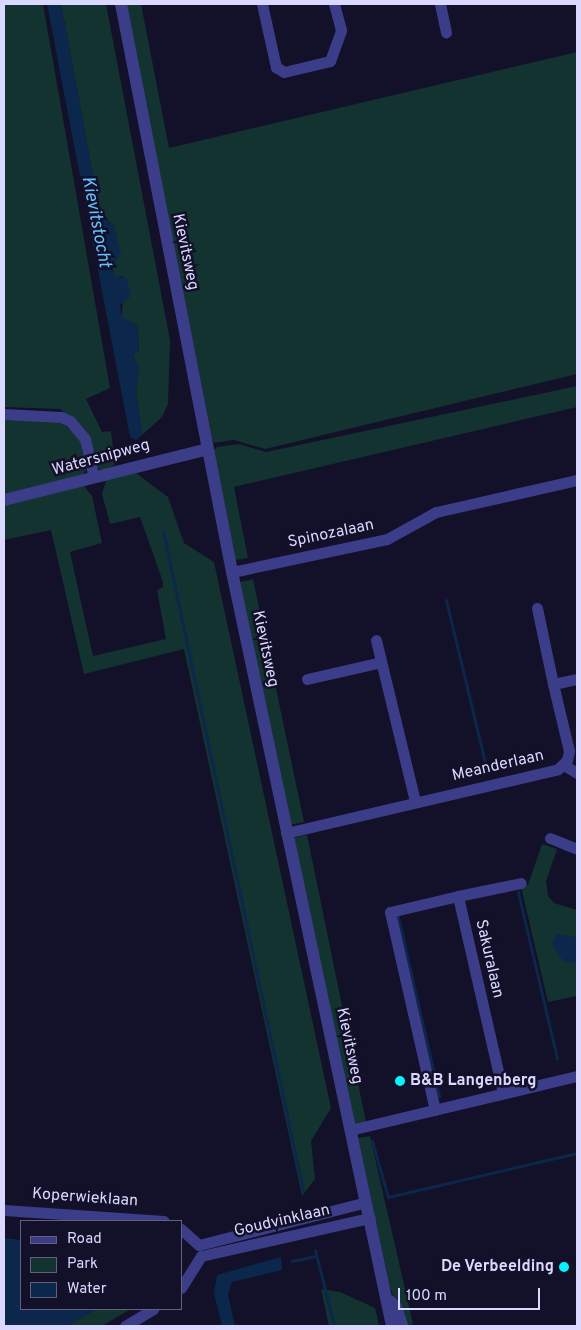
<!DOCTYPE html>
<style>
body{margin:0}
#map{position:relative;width:581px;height:1330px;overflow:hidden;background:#131029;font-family:Overpass,sans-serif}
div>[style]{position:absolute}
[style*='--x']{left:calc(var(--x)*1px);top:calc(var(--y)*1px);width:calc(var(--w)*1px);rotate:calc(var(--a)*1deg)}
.green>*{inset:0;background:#133330}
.water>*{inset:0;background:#0c274c}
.stream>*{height:3px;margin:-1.5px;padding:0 1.5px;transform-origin:1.5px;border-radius:1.5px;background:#0c274c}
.minor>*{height:11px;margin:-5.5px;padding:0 5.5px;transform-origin:5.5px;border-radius:5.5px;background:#3b3d88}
.tertiary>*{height:12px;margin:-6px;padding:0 6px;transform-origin:6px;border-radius:6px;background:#3b3d88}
.dots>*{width:14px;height:14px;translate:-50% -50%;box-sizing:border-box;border:2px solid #131029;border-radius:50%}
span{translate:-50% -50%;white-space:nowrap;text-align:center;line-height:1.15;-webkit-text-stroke:5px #131029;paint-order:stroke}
.street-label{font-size:16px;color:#dad8ff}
.poi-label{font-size:16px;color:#dad8ff;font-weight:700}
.left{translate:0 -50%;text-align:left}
.right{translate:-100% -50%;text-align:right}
.water-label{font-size:18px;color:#66c1ff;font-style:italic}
.frame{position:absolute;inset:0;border:5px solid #dad8ff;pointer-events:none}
.legend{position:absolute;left:20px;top:1220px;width:162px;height:90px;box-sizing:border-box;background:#131029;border:1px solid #63607f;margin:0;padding:6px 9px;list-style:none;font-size:15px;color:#dad8ff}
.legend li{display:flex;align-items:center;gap:10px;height:25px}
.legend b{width:25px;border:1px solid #63607f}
.scale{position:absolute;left:398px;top:1288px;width:142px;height:22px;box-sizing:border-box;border:2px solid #dad8ff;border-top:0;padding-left:6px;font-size:15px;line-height:18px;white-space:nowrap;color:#dad8ff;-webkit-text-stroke:4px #131029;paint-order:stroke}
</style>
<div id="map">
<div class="green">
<i style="clip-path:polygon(4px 4px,43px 4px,110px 388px,86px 399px,102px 432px,111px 431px,115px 465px,102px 470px,97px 468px,79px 424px,60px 409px,4px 407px)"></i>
<i style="clip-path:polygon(61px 4px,106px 4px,170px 340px,168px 404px,162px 417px,142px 435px,136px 392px,139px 367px,133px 356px,139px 347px,137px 325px,122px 318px,123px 276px,115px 277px,112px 266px,114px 226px,102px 215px,97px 197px)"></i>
<i style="clip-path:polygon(126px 4px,141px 4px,169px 148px,577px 52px,577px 374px,265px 449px,234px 440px,213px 443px)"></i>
<i style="clip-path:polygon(577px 386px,577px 407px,234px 487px,248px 558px,235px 560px,213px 451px,217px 447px,239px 444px,266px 452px)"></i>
<i style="clip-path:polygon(4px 419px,60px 420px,80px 439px,86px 470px,83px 475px,4px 494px)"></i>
<i style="clip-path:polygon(132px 470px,168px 497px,184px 543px,214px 562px,331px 1108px,311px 1141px,315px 1179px,302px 1196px,184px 649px,84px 674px,51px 530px,4px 540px,4px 503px,84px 486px,92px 496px,102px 543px,70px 552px,93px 656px,166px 639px,157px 590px,163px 587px,163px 582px,140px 517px,110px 524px,102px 494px,107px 478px)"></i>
<i style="clip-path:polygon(253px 579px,304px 822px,290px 825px,240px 582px)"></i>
<i style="clip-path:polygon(307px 835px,366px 1122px,354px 1125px,292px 838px)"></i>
<i style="clip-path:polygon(542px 844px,557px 849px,546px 881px,548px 896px,554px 903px,577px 910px,577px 996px,548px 1002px,521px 887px,528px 885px)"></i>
<i style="clip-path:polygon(370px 1136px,413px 1324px,405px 1326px,390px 1287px,358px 1138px)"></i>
<i style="clip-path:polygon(321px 1289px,340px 1292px,375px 1308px,379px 1326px,329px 1326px)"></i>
<i style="clip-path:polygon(96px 1309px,131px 1309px,102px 1326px,67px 1326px)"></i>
</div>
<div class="water">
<i style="clip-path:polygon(47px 4px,61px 4px,97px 197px,102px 215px,114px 226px,121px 254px,112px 266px,115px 277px,126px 277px,131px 296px,120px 305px,122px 317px,137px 325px,139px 351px,133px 356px,139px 367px,136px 392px,142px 435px,136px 440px,130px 437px)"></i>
<i style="clip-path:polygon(556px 934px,577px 937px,577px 963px,563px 961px,552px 944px)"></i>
<i style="clip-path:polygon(4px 1238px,21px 1240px,21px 1309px,96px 1309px,67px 1326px,4px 1326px)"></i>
<i style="clip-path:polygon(281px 1257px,282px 1270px,232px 1282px,228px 1295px,235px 1326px,222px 1326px,214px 1293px,217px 1275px)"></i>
</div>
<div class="stream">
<i style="--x:163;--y:531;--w:675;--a:78.02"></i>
<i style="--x:446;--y:600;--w:171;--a:76.5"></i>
<i style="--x:518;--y:892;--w:171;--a:76.8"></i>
<i style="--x:398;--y:917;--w:184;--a:77.1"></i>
<i style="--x:372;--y:1141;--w:58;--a:74.1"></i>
<i style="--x:388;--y:1197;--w:194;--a:-13.1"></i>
<i style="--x:315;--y:1250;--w:78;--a:76"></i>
<i style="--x:292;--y:1261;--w:24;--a:-12"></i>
</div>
<div class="minor">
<i style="--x:262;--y:4;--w:65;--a:77.5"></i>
<i style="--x:276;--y:67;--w:9;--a:32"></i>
<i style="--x:284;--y:72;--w:47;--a:-13.4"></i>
<i style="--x:330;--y:61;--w:33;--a:-70"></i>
<i style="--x:341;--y:30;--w:27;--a:-105"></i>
<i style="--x:440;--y:4;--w:29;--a:78"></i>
<i style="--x:4;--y:414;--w:57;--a:3"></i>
<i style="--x:61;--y:417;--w:10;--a:24"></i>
<i style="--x:70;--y:421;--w:23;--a:50"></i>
<i style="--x:85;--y:439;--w:39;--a:77"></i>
<i style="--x:232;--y:572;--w:158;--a:-12"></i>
<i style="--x:387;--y:539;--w:56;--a:-28.9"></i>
<i style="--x:436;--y:512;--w:145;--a:-12.8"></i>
<i style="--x:537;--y:608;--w:78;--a:78.1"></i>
<i style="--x:376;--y:640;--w:166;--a:76.4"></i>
<i style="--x:307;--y:679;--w:76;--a:-12.9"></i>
<i style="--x:564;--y:765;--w:15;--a:32"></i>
<i style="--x:286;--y:833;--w:279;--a:-13.2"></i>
<i style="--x:558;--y:769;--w:13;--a:-45"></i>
<i style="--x:567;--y:760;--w:9;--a:-77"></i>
<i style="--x:569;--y:751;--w:69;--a:-103.4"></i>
<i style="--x:553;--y:684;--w:25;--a:-12"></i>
<i style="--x:550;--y:838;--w:29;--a:22"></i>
<i style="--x:503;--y:1093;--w:202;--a:-102.9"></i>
<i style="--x:458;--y:896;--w:64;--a:-11.7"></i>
<i style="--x:435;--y:1110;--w:203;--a:-102.8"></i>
<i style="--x:390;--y:912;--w:70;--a:-13.2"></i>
<i style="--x:350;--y:1130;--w:233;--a:-13.4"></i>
<i style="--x:4;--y:1210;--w:160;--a:3.9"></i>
<i style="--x:181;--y:1229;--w:24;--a:42"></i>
<i style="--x:199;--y:1245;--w:172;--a:-14.4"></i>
<i style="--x:201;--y:1256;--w:173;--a:-12.7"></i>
<i style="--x:181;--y:1288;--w:38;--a:-58"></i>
<i style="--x:125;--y:1326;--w:33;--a:-31"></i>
</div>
<div class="tertiary">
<i style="--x:121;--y:4;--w:579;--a:78.94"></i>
<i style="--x:232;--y:572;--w:771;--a:78.02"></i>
<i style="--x:4;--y:500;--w:210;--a:-14"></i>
<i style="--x:390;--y:1301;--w:8;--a:45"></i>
<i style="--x:396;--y:1307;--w:20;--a:72"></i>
</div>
<div class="dots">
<i style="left:400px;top:1081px;background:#04f4ff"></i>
<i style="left:564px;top:1267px;background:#04f4ff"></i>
</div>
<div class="street-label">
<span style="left:185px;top:252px;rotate:78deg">Kievitsweg</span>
<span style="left:101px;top:458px;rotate:-15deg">Watersnipweg</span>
<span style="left:331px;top:534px;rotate:-12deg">Spinozalaan</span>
<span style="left:265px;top:649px;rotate:78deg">Kievitsweg</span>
<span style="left:498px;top:766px;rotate:-13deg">Meanderlaan</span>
<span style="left:489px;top:959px;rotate:77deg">Sakuralaan</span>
<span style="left:349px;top:1046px;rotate:78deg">Kievitsweg</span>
<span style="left:85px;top:1198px;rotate:4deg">Koperwieklaan</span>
<span style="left:282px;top:1221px;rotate:-13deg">Goudvinklaan</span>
</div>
<div class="poi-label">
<span class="left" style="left:410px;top:1081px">B&amp;B Langenberg</span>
<span class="right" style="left:554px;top:1267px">De Verbeelding</span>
</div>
<div class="water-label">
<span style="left:95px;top:222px;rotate:79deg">Kievitstocht</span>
</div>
<div class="frame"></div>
<ul class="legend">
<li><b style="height:6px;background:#3b3d88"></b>Road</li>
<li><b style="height:14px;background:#133330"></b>Park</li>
<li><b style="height:14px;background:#0c274c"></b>Water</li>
</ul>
<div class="scale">100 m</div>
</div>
